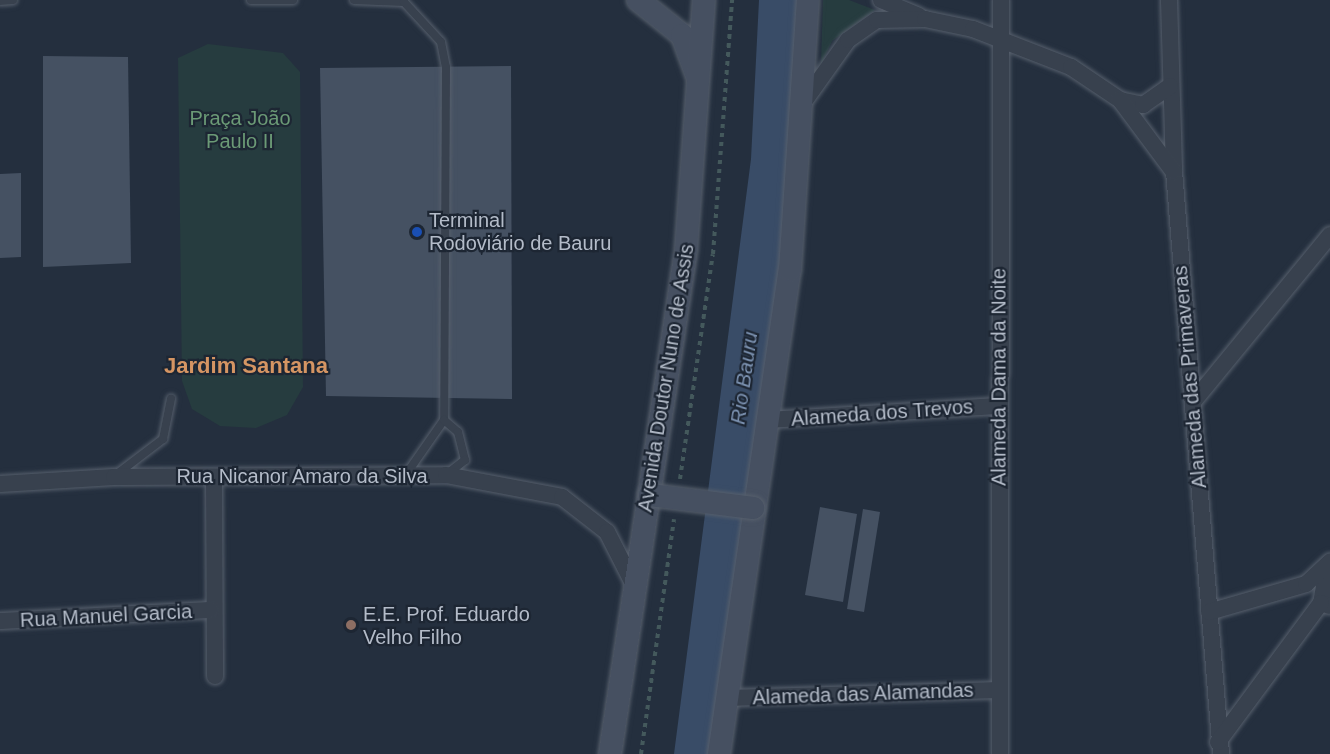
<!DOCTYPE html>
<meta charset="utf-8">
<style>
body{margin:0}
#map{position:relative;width:1330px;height:754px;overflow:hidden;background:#242f3e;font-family:Helvetica,sans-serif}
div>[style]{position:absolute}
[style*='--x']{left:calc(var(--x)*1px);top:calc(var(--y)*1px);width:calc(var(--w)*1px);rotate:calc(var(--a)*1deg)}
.green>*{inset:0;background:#263c3f}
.water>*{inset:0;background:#394c67}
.building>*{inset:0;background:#455162}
.path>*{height:4px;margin-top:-2px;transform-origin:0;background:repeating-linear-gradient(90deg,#44595c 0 4.5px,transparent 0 9px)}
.roads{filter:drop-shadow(0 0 2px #565f6c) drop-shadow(0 0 2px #565f6c)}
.service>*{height:8px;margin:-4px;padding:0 4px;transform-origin:4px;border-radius:4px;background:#38414e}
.minor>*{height:16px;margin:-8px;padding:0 8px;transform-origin:8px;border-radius:8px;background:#38414e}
.secondary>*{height:22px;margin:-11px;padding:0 11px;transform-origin:11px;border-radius:11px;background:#465061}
.bridges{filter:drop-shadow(0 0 2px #565f6c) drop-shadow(0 0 2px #565f6c)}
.secondary-bridge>*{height:22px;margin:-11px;padding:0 11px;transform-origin:11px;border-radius:11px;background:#465061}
.dots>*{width:16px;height:16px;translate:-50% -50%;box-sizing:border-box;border:3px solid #1d2633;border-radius:50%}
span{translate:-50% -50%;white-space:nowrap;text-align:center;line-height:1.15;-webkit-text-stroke:4.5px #1d2633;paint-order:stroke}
.park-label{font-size:20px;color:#6b9a76}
.poi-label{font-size:20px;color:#b4bcc9}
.left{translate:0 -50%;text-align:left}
.street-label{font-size:20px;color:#b4bcc9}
.water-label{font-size:21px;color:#7c92b1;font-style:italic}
.quarter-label{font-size:22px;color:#d59563;font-weight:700}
</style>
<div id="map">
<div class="green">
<i style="clip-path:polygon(823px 0,849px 0,875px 10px,832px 41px,821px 65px)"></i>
<i style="clip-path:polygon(208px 44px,283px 53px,300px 72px,303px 387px,287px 415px,256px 428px,220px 426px,192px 409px,182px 381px,178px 58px)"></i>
</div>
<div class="water">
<i style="clip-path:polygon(759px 0,806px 0,794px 177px,716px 754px,674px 754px,751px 159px)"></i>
</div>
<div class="building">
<i style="clip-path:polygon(43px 56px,128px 57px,131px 263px,43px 267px)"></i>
<i style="clip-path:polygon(511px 66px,512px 399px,326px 396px,320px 68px)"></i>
<i style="clip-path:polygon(21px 173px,21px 257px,0 258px,0 174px)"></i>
<i style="clip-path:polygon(820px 507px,857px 514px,843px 602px,805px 595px)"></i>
<i style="clip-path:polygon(863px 509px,880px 512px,864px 612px,847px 609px)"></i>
</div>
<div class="path">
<i style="--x:680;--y:479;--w:227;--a:-81.7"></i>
<i style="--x:713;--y:254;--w:255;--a:-85.7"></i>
<i style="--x:641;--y:754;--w:237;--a:-82"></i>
</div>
<div class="roads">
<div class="service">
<i style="--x:251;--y:0;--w:42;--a:0"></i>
<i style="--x:354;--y:0;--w:50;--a:2.3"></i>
<i style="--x:404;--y:2;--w:54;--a:47.2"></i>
<i style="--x:441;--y:42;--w:25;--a:79"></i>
<i style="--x:446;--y:67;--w:353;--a:90.3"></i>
<i style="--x:444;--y:420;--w:65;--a:124.9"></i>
<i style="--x:0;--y:1;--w:13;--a:-4"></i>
<i style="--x:444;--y:420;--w:18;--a:41"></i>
<i style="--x:458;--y:432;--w:29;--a:76"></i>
<i style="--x:465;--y:460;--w:24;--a:142"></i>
<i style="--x:117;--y:474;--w:58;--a:-37.3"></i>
<i style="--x:163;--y:439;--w:41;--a:-78.7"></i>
</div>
<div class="minor">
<i style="--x:881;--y:0;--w:41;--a:22.8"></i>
<i style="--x:1169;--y:0;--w:171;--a:88.3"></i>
<i style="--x:1174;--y:171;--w:585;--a:85.39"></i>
<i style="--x:1120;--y:100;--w:24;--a:12"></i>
<i style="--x:1143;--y:105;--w:33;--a:-35"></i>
<i style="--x:803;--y:103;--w:77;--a:-54.5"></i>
<i style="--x:848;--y:40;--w:35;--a:-35"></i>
<i style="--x:877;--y:20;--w:48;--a:-1.2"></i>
<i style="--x:925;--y:19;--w:49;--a:11.8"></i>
<i style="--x:973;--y:29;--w:105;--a:21.2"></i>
<i style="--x:1071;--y:67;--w:59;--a:34"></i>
<i style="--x:1120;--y:100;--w:89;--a:53.3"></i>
<i style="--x:1193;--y:402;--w:216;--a:-50.6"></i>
<i style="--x:767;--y:420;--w:231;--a:-3.5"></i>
<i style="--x:214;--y:477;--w:199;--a:89.7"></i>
<i style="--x:0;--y:484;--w:114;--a:-3.5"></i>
<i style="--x:114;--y:477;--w:332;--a:-0.3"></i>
<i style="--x:446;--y:475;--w:118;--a:10.7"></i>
<i style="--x:562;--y:497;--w:57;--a:37.9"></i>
<i style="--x:607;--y:532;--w:55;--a:63"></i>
<i style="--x:1328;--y:564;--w:40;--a:100"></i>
<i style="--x:1321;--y:603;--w:9;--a:18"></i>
<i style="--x:1209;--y:612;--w:101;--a:-16.1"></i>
<i style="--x:1306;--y:584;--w:33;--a:-43"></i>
<i style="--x:0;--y:621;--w:211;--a:-3"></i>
<i style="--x:726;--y:698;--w:274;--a:-1.7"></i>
<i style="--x:1218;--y:742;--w:173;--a:-53.5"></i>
<i style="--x:1000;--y:754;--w:754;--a:-89.92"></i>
</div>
<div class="secondary">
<i style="--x:638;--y:0;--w:56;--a:38.5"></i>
<i style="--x:682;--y:35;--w:44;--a:69.9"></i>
<i style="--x:610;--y:754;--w:510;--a:-81.42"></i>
<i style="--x:686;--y:250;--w:251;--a:-85.9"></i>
<i style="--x:719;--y:754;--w:489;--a:-81.7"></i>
<i style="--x:790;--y:270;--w:271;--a:-86.2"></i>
</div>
</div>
<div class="bridges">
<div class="secondary-bridge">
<i style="--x:650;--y:495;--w:104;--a:7.2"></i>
</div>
</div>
<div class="dots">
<i style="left:417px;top:232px;background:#1a4fb4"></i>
<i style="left:351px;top:625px;background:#8d6e63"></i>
</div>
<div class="park-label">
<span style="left:240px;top:130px">Praça João<br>Paulo II</span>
</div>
<div class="poi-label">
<span class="left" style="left:429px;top:232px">Terminal<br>Rodoviário de Bauru</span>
<span class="left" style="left:363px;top:626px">E.E. Prof. Eduardo<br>Velho Filho</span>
</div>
<div class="street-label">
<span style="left:999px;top:377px;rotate:-90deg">Alameda Dama da Noite</span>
<span style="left:1190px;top:377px;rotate:-95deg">Alameda das Primaveras</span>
<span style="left:666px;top:378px;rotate:-81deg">Avenida Doutor Nuno de Assis</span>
<span style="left:882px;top:413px;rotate:-4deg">Alameda dos Trevos</span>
<span style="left:302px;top:476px">Rua Nicanor Amaro da Silva</span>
<span style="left:106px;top:616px;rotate:-3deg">Rua Manuel Garcia</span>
<span style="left:863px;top:694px;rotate:-2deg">Alameda das Alamandas</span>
</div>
<div class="water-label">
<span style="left:744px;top:378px;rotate:-82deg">Rio Bauru</span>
</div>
<div class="quarter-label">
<span style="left:246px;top:366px">Jardim Santana</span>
</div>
</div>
